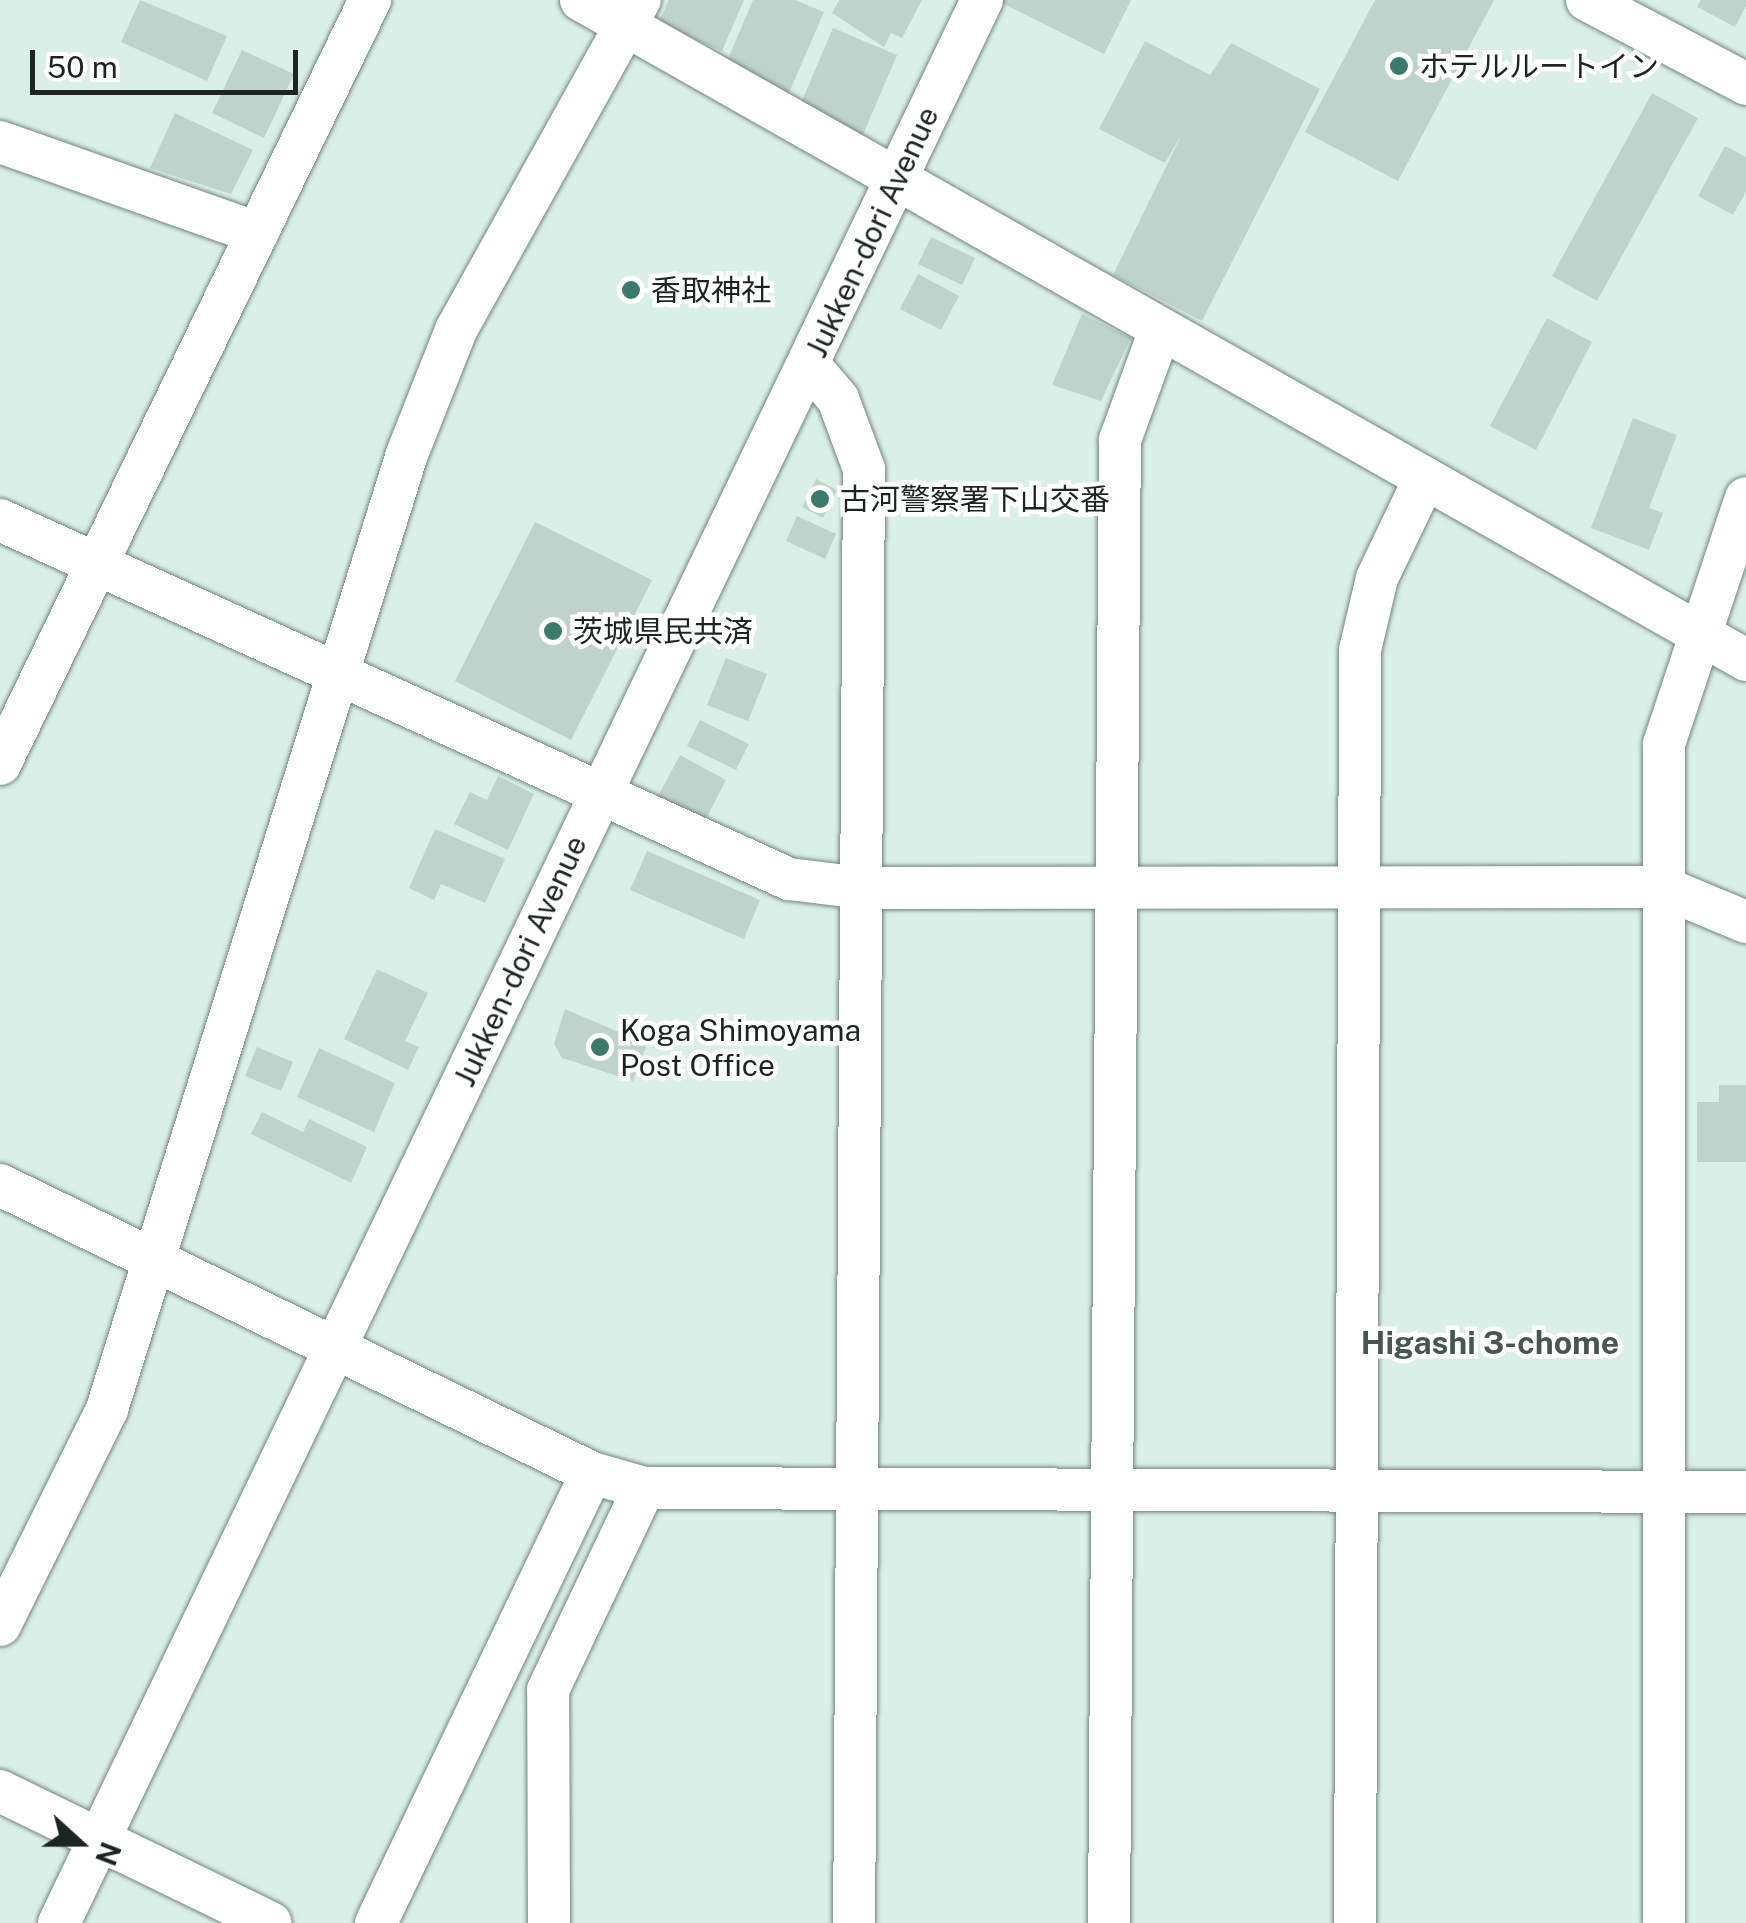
<!DOCTYPE html>
<meta charset="utf-8">
<style>
body{margin:0}
#map{position:relative;width:1746px;height:1923px;overflow:hidden;background:#dbefe9;font-family:"Public Sans","Noto Sans JP",sans-serif}
div>[style]{position:absolute}
[style*='--x']{left:calc(var(--x)*1px);top:calc(var(--y)*1px);width:calc(var(--w)*1px);rotate:calc(var(--a)*1deg)}
.building>*{inset:0;background:#bfd3cc}
.roads{filter:drop-shadow(0 0 2px #72857f) drop-shadow(0 0 2px #72857f)}
.minor>*{height:42px;margin:-21px;padding:0 21px;transform-origin:21px;border-radius:21px;background:#fff}
.dots>*{width:28px;height:28px;translate:-50% -50%;box-sizing:border-box;border:5px solid #fff;border-radius:50%}
span{translate:-50% -50%;white-space:nowrap;text-align:center;line-height:1.15;-webkit-text-stroke:9px #fff;paint-order:stroke}
.poi-label{font-size:30px;color:#1d2523}
.left{translate:0 -50%;text-align:left}
.street-label{font-size:30px;color:#1d2523}
.neighbourhood-label{font-size:32px;color:#465752;font-weight:700}
.north{position:absolute;left:30px;top:1793px;width:100px;height:100px;-webkit-text-stroke:8px #fff;paint-order:stroke;rotate:111deg;font-size:28px;font-weight:700;line-height:40px;text-align:center;color:#1d2523}
.north::after{content:'';display:block;margin:auto;width:35px;height:45px;background:#1d2523;clip-path:polygon(50% 0,100% 100%,50% 72%,0 100%)}
.scale{position:absolute;left:30px;top:50px;width:268px;height:45px;box-sizing:border-box;border:5px solid #1d2523;border-top:0;padding-left:12px;font-size:30px;line-height:35px;white-space:nowrap;color:#1d2523;-webkit-text-stroke:8px #fff;paint-order:stroke}
</style>
<div id="map">
<div class="building">
<i style="clip-path:polygon(140px 0,227px 36px,207px 81px,121px 42px)"></i>
<i style="clip-path:polygon(669px 0,744px 0,722px 51px,658px 24px)"></i>
<i style="clip-path:polygon(753px 0,795px 0,824px 12px,788px 95px,724px 68px)"></i>
<i style="clip-path:polygon(839px 0,922px 0,902px 38px,891px 33px,884px 47px,832px 13px)"></i>
<i style="clip-path:polygon(996px 0,1131px 0,1104px 54px)"></i>
<i style="clip-path:polygon(1375px 0,1494px 0,1398px 181px,1305px 132px)"></i>
<i style="clip-path:polygon(1701px 0,1746px 0,1746px 6px,1735px 27px,1697px 7px)"></i>
<i style="clip-path:polygon(833px 28px,897px 55px,862px 137px,798px 110px)"></i>
<i style="clip-path:polygon(1145px 41px,1210px 75px,1231px 43px,1320px 89px,1202px 321px,1113px 275px,1182px 134px,1165px 163px,1099px 129px)"></i>
<i style="clip-path:polygon(242px 50px,294px 74px,264px 138px,212px 113px)"></i>
<i style="clip-path:polygon(1652px 93px,1698px 118px,1597px 301px,1552px 276px)"></i>
<i style="clip-path:polygon(175px 113px,253px 150px,231px 194px,150px 168px)"></i>
<i style="clip-path:polygon(1725px 146px,1746px 157px,1746px 192px,1733px 215px,1698px 196px)"></i>
<i style="clip-path:polygon(931px 237px,975px 258px,962px 285px,918px 264px)"></i>
<i style="clip-path:polygon(918px 274px,959px 296px,941px 330px,900px 309px)"></i>
<i style="clip-path:polygon(1082px 314px,1131px 338px,1101px 401px,1052px 385px)"></i>
<i style="clip-path:polygon(1547px 318px,1592px 342px,1536px 450px,1490px 426px)"></i>
<i style="clip-path:polygon(1633px 418px,1677px 435px,1649px 508px,1663px 513px,1649px 550px,1591px 528px)"></i>
<i style="clip-path:polygon(816px 479px,837px 490px,823px 518px,802px 507px)"></i>
<i style="clip-path:polygon(797px 516px,836px 534px,825px 559px,786px 541px)"></i>
<i style="clip-path:polygon(535px 522px,652px 580px,571px 740px,455px 681px)"></i>
<i style="clip-path:polygon(726px 658px,767px 674px,748px 721px,707px 705px)"></i>
<i style="clip-path:polygon(700px 720px,749px 744px,736px 770px,687px 746px)"></i>
<i style="clip-path:polygon(680px 755px,726px 780px,705px 821px,658px 796px)"></i>
<i style="clip-path:polygon(498px 776px,534px 794px,508px 850px,454px 824px,470px 792px,487px 800px)"></i>
<i style="clip-path:polygon(435px 829px,505px 859px,485px 903px,441px 884px,434px 900px,409px 888px)"></i>
<i style="clip-path:polygon(647px 851px,760px 900px,744px 939px,630px 890px)"></i>
<i style="clip-path:polygon(377px 969px,428px 993px,405px 1041px,419px 1047px,408px 1070px,344px 1039px)"></i>
<i style="clip-path:polygon(565px 1009px,647px 1044px,633px 1081px,562px 1058px,554px 1044px)"></i>
<i style="clip-path:polygon(257px 1047px,293px 1062px,281px 1091px,245px 1076px)"></i>
<i style="clip-path:polygon(319px 1048px,395px 1083px,374px 1132px,297px 1097px)"></i>
<i style="clip-path:polygon(1719px 1085px,1746px 1085px,1746px 1162px,1697px 1162px,1697px 1102px,1719px 1102px)"></i>
<i style="clip-path:polygon(262px 1112px,303px 1132px,309px 1119px,367px 1147px,351px 1183px,251px 1134px)"></i>
</div>
<div class="roads">
<div class="minor">
<i style="--x:581;--y:0;--w:1339;--a:29.53"></i>
<i style="--x:1587;--y:0;--w:180;--a:27.8"></i>
<i style="--x:0;--y:142;--w:273;--a:19.5"></i>
<i style="--x:809;--y:365;--w:45;--a:49.5"></i>
<i style="--x:838;--y:399;--w:75;--a:69.6"></i>
<i style="--x:864;--y:469;--w:1454;--a:90.39"></i>
<i style="--x:0;--y:520;--w:867;--a:24.47"></i>
<i style="--x:789;--y:879;--w:74;--a:7"></i>
<i style="--x:862;--y:888;--w:800;--a:-0.07"></i>
<i style="--x:1662;--y:887;--w:91;--a:22.6"></i>
<i style="--x:0;--y:764;--w:849;--a:-64.16"></i>
<i style="--x:0;--y:1185;--w:658;--a:25.94"></i>
<i style="--x:592;--y:1473;--w:54;--a:16.1"></i>
<i style="--x:644;--y:1488;--w:1102;--a:0.21"></i>
<i style="--x:0;--y:1625;--w:241;--a:-63.6"></i>
<i style="--x:107;--y:1409;--w:1001;--a:-72.56"></i>
<i style="--x:407;--y:454;--w:133;--a:-68.4"></i>
<i style="--x:456;--y:330;--w:378;--a:-60.9"></i>
<i style="--x:0;--y:1791;--w:301;--a:26"></i>
<i style="--x:59;--y:1923;--w:2133;--a:-64.36"></i>
<i style="--x:376;--y:1923;--w:499;--a:-64.4"></i>
<i style="--x:549;--y:1923;--w:233;--a:-90.2"></i>
<i style="--x:548;--y:1690;--w:224;--a:-64.6"></i>
<i style="--x:1109;--y:1923;--w:1483;--a:-89.58"></i>
<i style="--x:1120;--y:440;--w:114;--a:-70"></i>
<i style="--x:1355;--y:1923;--w:1273;--a:-89.77"></i>
<i style="--x:1360;--y:650;--w:74;--a:-76.7"></i>
<i style="--x:1377;--y:578;--w:111;--a:-64.4"></i>
<i style="--x:1664;--y:1923;--w:1179;--a:-90"></i>
<i style="--x:1664;--y:744;--w:259;--a:-71.6"></i>
</div>
</div>
<div class="dots">
<i style="left:1399px;top:66px;background:#397a6a"></i>
<i style="left:631px;top:290px;background:#397a6a"></i>
<i style="left:820px;top:499px;background:#397a6a"></i>
<i style="left:553px;top:631px;background:#397a6a"></i>
<i style="left:600px;top:1047px;background:#397a6a"></i>
</div>
<div class="poi-label">
<span class="left" style="left:1419px;top:66px">ホテルルートイン</span>
<span class="left" style="left:651px;top:290px">香取神社</span>
<span class="left" style="left:840px;top:499px">古河警察署下山交番</span>
<span class="left" style="left:573px;top:631px">茨城県民共済</span>
<span class="left" style="left:620px;top:1047px">Koga Shimoyama<br>Post Office</span>
</div>
<div class="street-label">
<span style="left:872px;top:232px;rotate:-65deg">Jukken-dori Avenue</span>
<span style="left:520px;top:961px;rotate:-65deg">Jukken-dori Avenue</span>
</div>
<div class="neighbourhood-label">
<span style="left:1490px;top:1343px">Higashi 3-chome</span>
</div>
<div class="north">N</div>
<div class="scale">50 m</div>
</div>
